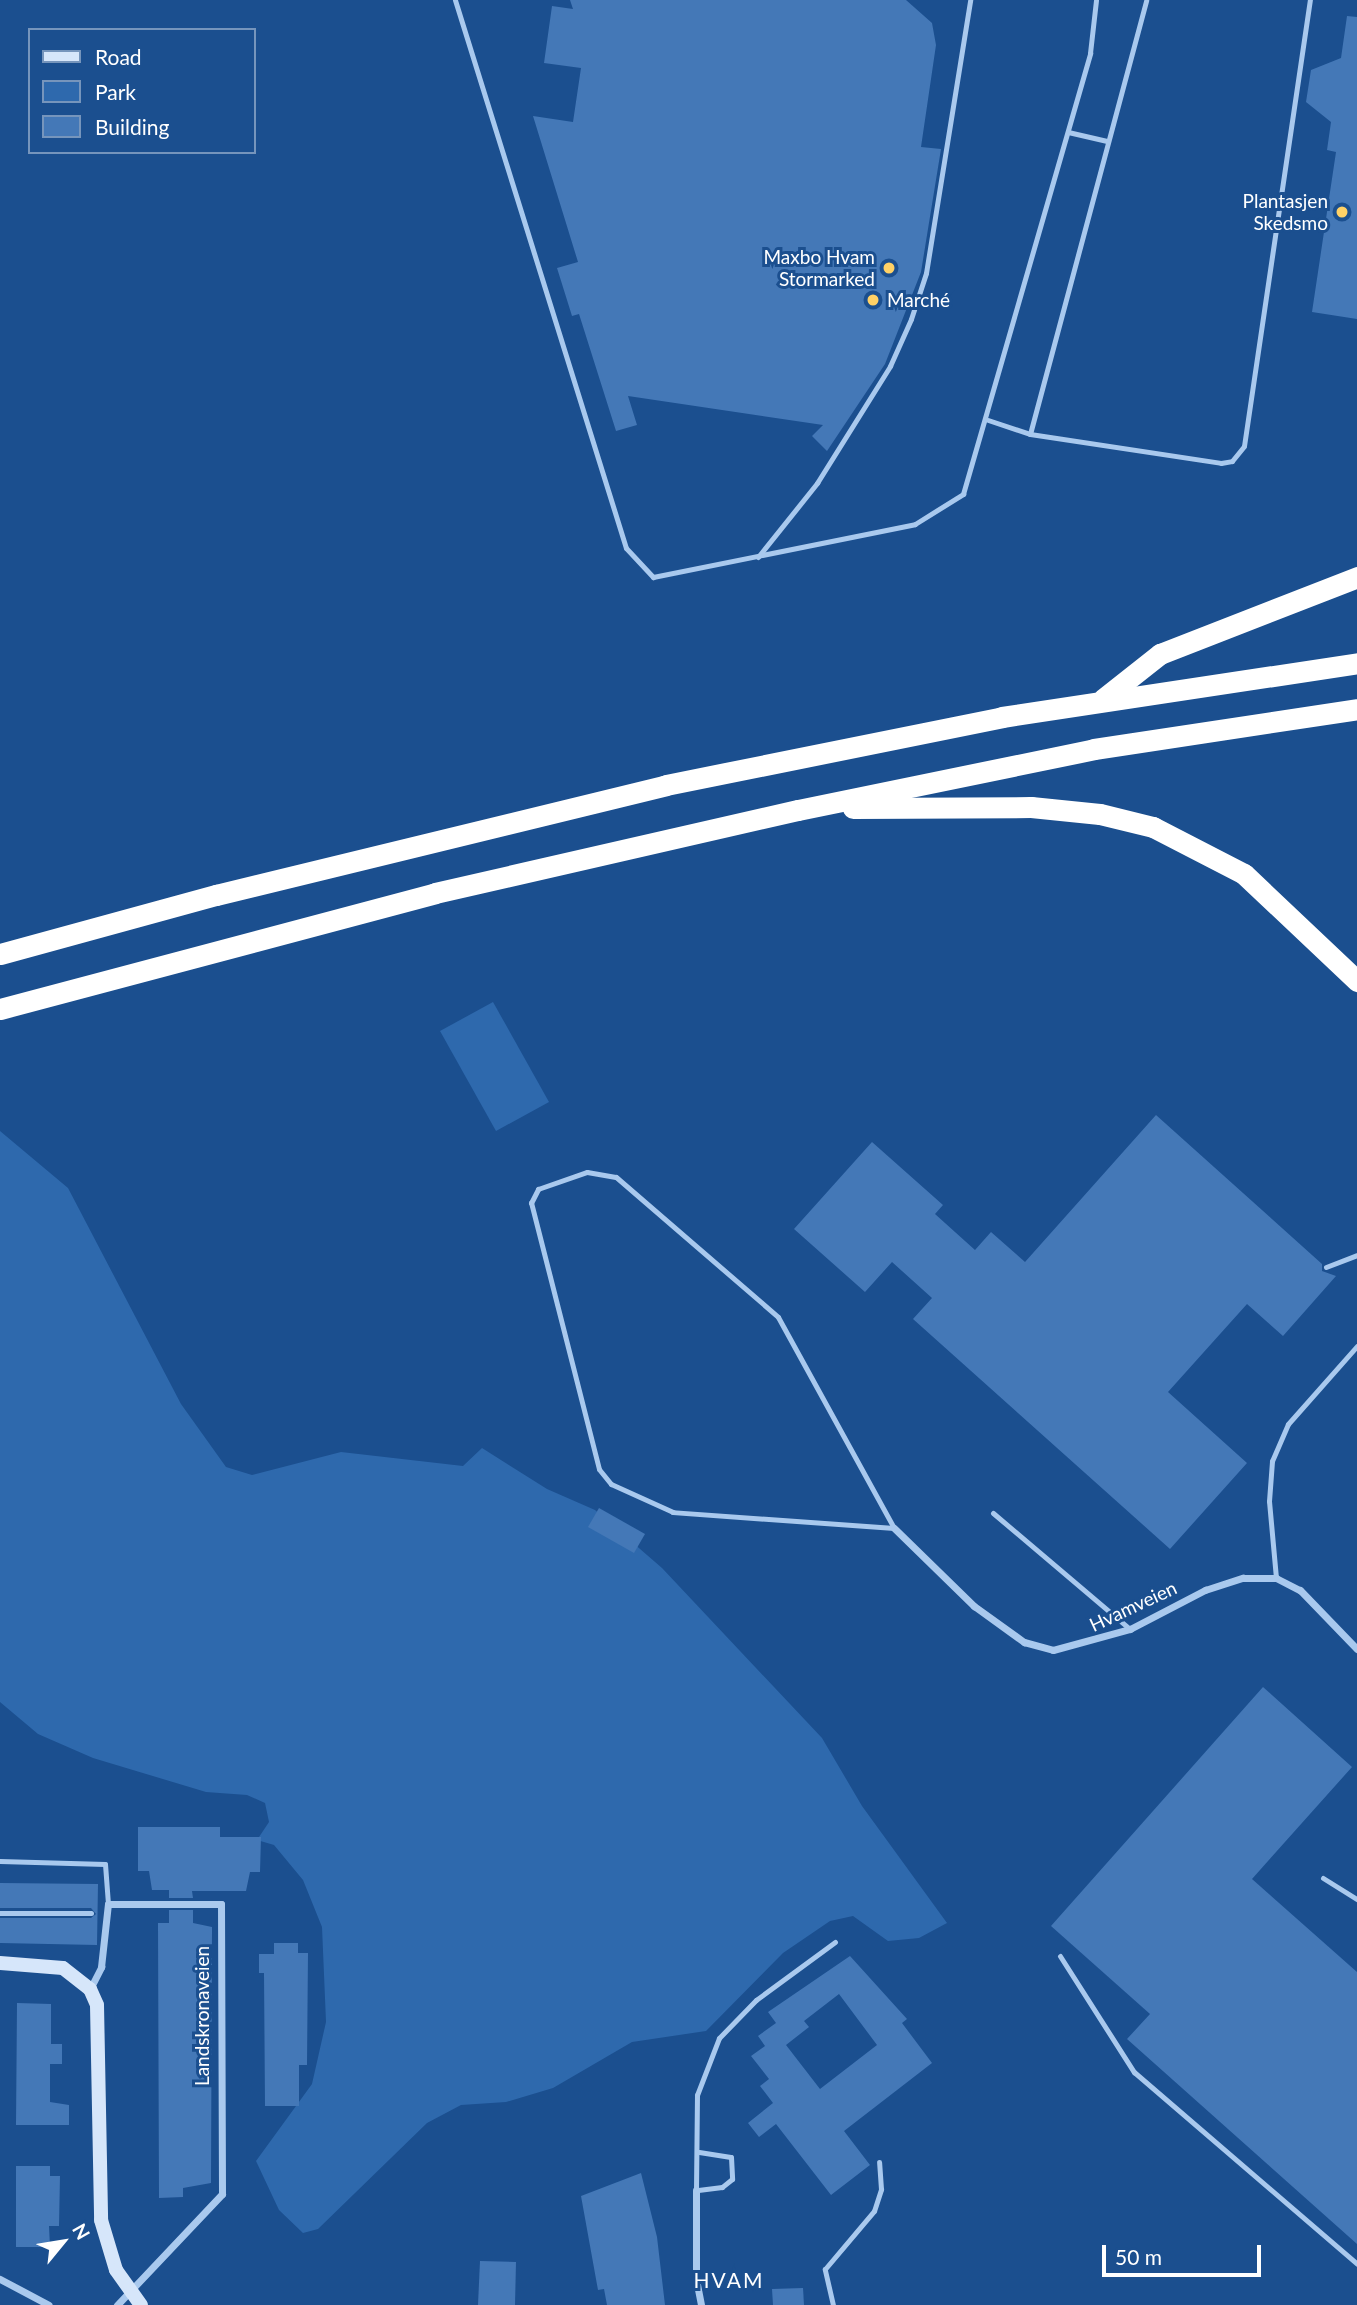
<!DOCTYPE html>
<meta charset="utf-8">
<style>
body{margin:0}
#map{position:relative;width:1357px;height:2305px;overflow:hidden;background:#1b4f8f;font-family:Lato,sans-serif}
div>[style]{position:absolute}
[style*='--x']{left:calc(var(--x)*1px);top:calc(var(--y)*1px);width:calc(var(--w)*1px);rotate:calc(var(--a)*1deg)}
.green>*{inset:0;background:#2e69ad}
.building>*{inset:0;background:#4478b7}
.lane>*{height:5px;margin:-2.5px;padding:0 2.5px;transform-origin:2.5px;border-radius:2.5px;background:#a9c9ee}
.street>*{height:7px;margin:-3.5px;padding:0 3.5px;transform-origin:3.5px;border-radius:3.5px;background:#a9c9ee}
.secondary>*{height:14px;margin:-7px;padding:0 7px;transform-origin:7px;border-radius:7px;background:#d6e6fa}
.highway>*{height:21px;margin:-10.5px;padding:0 10.5px;transform-origin:10.5px;border-radius:10.5px;background:#fff}
.dots>*{width:19px;height:19px;translate:-50% -50%;box-sizing:border-box;border:4px solid #1b4f8f;border-radius:50%}
span{translate:-50% -50%;white-space:nowrap;text-align:center;line-height:1.15;-webkit-text-stroke:6px #1b4f8f;paint-order:stroke}
.poi-label{font-size:19px;color:#fff}
.right{translate:-100% -50%;text-align:right}
.left{translate:0 -50%;text-align:left}
.street-label{font-size:19px;color:#fff}
.neighbourhood-label{font-size:21px;color:#fff;letter-spacing:2px}
.legend{position:absolute;left:28px;top:28px;width:228px;height:126px;box-sizing:border-box;background:#1b4f8f;border:2px solid #7695bc;margin:0;padding:9px 12px;list-style:none;font-size:21px;color:#fff}
.legend li{display:flex;align-items:center;gap:14px;height:35px}
.legend b{width:35px;border:2px solid #7695bc}
.north{position:absolute;left:28px;top:2207px;width:70px;height:70px;-webkit-text-stroke:5px #1b4f8f;paint-order:stroke;rotate:60deg;font-size:19px;font-weight:700;line-height:28px;text-align:center;color:#fff}
.north::after{content:'';display:block;margin:auto;width:24px;height:32px;background:#fff;clip-path:polygon(50% 0,100% 100%,50% 72%,0 100%)}
.scale{position:absolute;left:1102px;top:2245px;width:159px;height:32px;box-sizing:border-box;border:4px solid #fff;border-top:0;padding-left:9px;font-size:21px;line-height:24px;white-space:nowrap;color:#fff;-webkit-text-stroke:5px #1b4f8f;paint-order:stroke}
</style>
<div id="map">
<div class="green">
<i style="clip-path:polygon(493px 1002px,549px 1102px,496px 1131px,440px 1031px)"></i>
<i style="clip-path:polygon(0 1131px,68px 1188px,181px 1404px,226px 1467px,252px 1475px,341px 1452px,463px 1466px,482px 1448px,547px 1489px,595px 1510px,662px 1568px,822px 1738px,862px 1806px,947px 1923px,919px 1938px,888px 1941px,853px 1916px,830px 1921px,783px 1953px,706px 2031px,632px 2042px,553px 2088px,506px 2102px,461px 2105px,427px 2123px,318px 2229px,303px 2233px,279px 2210px,256px 2161px,312px 2084px,326px 2022px,322px 1927px,303px 1880px,274px 1845px,257px 1840px,269px 1822px,265px 1803px,247px 1795px,206px 1792px,93px 1758px,38px 1734px,0 1702px)"></i>
</div>
<div class="building">
<i style="clip-path:polygon(570px 0,906px 0,932px 23px,936px 45px,921px 147px,941px 149px,921px 272px,885px 364px,827px 451px,812px 436px,823px 425px,628px 396px,637px 425px,616px 431px,579px 314px,572px 316px,557px 268px,578px 262px,533px 116px,573px 122px,581px 68px,544px 63px,552px 6px,573px 9px)"></i>
<i style="clip-path:polygon(1347px 16px,1357px 17px,1357px 319px,1312px 312px,1336px 152px,1327px 150px,1331px 122px,1306px 102px,1311px 70px,1341px 58px)"></i>
<i style="clip-path:polygon(1156px 1115px,1322px 1264px,1322px 1271px,1336px 1276px,1283px 1336px,1247px 1304px,1168px 1392px,1247px 1463px,1170px 1549px,913px 1319px,932px 1298px,892px 1262px,865px 1292px,794px 1229px,872px 1142px,943px 1205px,935px 1214px,975px 1250px,991px 1232px,1025px 1262px)"></i>
<i style="clip-path:polygon(599px 1508px,645px 1534px,634px 1553px,588px 1527px)"></i>
<i style="clip-path:polygon(1263px 1687px,1352px 1767px,1252px 1879px,1357px 1972px,1357px 2244px,1127px 2039px,1150px 2014px,1051px 1926px)"></i>
<i style="clip-path:polygon(138px 1827px,220px 1827px,220px 1837px,261px 1837px,260px 1872px,250px 1872px,246px 1891px,192px 1891px,193px 1898px,169px 1898px,169px 1890px,152px 1890px,149px 1871px,138px 1871px)"></i>
<i style="clip-path:polygon(0 1883px,98px 1884px,97px 1945px,0 1943px,0 1918px,91px 1918px,96px 1914px,91px 1908px,0 1908px)"></i>
<i style="clip-path:polygon(169px 1910px,193px 1910px,193px 1923px,212px 1927px,211px 2183px,183px 2188px,183px 2197px,159px 2198px,158px 1923px,169px 1923px)"></i>
<i style="clip-path:polygon(274px 1943px,298px 1943px,298px 1953px,308px 1953px,307px 2065px,299px 2065px,299px 2106px,265px 2106px,264px 1973px,259px 1973px,259px 1954px,274px 1954px)"></i>
<i style="clip-path:polygon(evenodd,850px 1956px,907px 2019px,902px 2023px,932px 2063px,844px 2131px,870px 2165px,831px 2195px,776px 2124px,759px 2137px,748px 2123px,773px 2103px,760px 2086px,769px 2079px,751px 2056px,765px 2046px,758px 2036px,776px 2023px,768px 2012px,850px 1956px,839px 1994px,877px 2045px,820px 2089px,786px 2045px,809px 2027px,804px 2021px,839px 1994px)"></i>
<i style="clip-path:polygon(17px 2003px,51px 2004px,51px 2044px,62px 2044px,62px 2064px,50px 2064px,50px 2102px,69px 2105px,69px 2125px,16px 2125px)"></i>
<i style="clip-path:polygon(16px 2166px,50px 2166px,50px 2176px,60px 2176px,59px 2226px,49px 2226px,50px 2247px,16px 2247px)"></i>
<i style="clip-path:polygon(641px 2173px,657px 2237px,665px 2305px,607px 2305px,604px 2289px,598px 2290px,581px 2196px)"></i>
<i style="clip-path:polygon(480px 2261px,516px 2262px,515px 2305px,478px 2305px)"></i>
<i style="clip-path:polygon(803px 2288px,804px 2305px,773px 2305px,772px 2289px)"></i>
</div>
<div class="lane">
<i style="--x:455;--y:0;--w:574;--a:72.67"></i>
<i style="--x:626;--y:548;--w:40;--a:47"></i>
<i style="--x:653;--y:577;--w:267;--a:-11.4"></i>
<i style="--x:915;--y:524;--w:57;--a:-32"></i>
<i style="--x:963;--y:494;--w:459;--a:-73.9"></i>
<i style="--x:1090;--y:53;--w:53;--a:-83.5"></i>
<i style="--x:1068;--y:132;--w:40;--a:13"></i>
<i style="--x:988;--y:420;--w:44;--a:18.4"></i>
<i style="--x:1030;--y:434;--w:193;--a:8.6"></i>
<i style="--x:1221;--y:463;--w:11;--a:-10"></i>
<i style="--x:1232;--y:461;--w:19;--a:-51"></i>
<i style="--x:1244;--y:446;--w:451;--a:-81.6"></i>
<i style="--x:1030;--y:434;--w:449;--a:-75"></i>
<i style="--x:758;--y:557;--w:95;--a:-51.4"></i>
<i style="--x:817;--y:483;--w:138;--a:-58"></i>
<i style="--x:890;--y:366;--w:51;--a:-65.9"></i>
<i style="--x:911;--y:319;--w:48;--a:-71.9"></i>
<i style="--x:926;--y:273;--w:277;--a:-80.8"></i>
<i style="--x:587;--y:1172;--w:29;--a:10"></i>
<i style="--x:616;--y:1177;--w:214;--a:40.8"></i>
<i style="--x:778;--y:1317;--w:241;--a:61.2"></i>
<i style="--x:894;--y:1528;--w:222;--a:-175.9"></i>
<i style="--x:673;--y:1512;--w:68;--a:-155.7"></i>
<i style="--x:611;--y:1484;--w:19;--a:-129"></i>
<i style="--x:599;--y:1469;--w:275;--a:-104.3"></i>
<i style="--x:531;--y:1203;--w:16;--a:-63"></i>
<i style="--x:538;--y:1189;--w:52;--a:-19.1"></i>
<i style="--x:1326;--y:1267;--w:33;--a:-21"></i>
<i style="--x:993;--y:1513;--w:180;--a:40.3"></i>
<i style="--x:1276;--y:1578;--w:77;--a:-95.2"></i>
<i style="--x:1269;--y:1501;--w:40;--a:-85.7"></i>
<i style="--x:1272;--y:1461;--w:40;--a:-66.6"></i>
<i style="--x:1288;--y:1424;--w:104;--a:-48.5"></i>
<i style="--x:0;--y:1861;--w:105;--a:1.6"></i>
<i style="--x:105;--y:1864;--w:40;--a:85.7"></i>
<i style="--x:1323;--y:1878;--w:40;--a:32"></i>
<i style="--x:0;--y:1913;--w:91;--a:0"></i>
<i style="--x:1060;--y:1956;--w:138;--a:57.5"></i>
<i style="--x:1134;--y:2072;--w:294;--a:40.7"></i>
<i style="--x:699;--y:2152;--w:32;--a:9"></i>
<i style="--x:731;--y:2157;--w:22;--a:87"></i>
<i style="--x:732;--y:2179;--w:13;--a:141"></i>
<i style="--x:722;--y:2187;--w:26;--a:173"></i>
<i style="--x:696;--y:2190;--w:95;--a:-89.4"></i>
<i style="--x:697;--y:2095;--w:61;--a:-68.9"></i>
<i style="--x:719;--y:2038;--w:53;--a:-45.8"></i>
<i style="--x:756;--y:2000;--w:98;--a:-36.3"></i>
<i style="--x:833;--y:2305;--w:37;--a:-103"></i>
<i style="--x:825;--y:2269;--w:76;--a:-49.8"></i>
<i style="--x:874;--y:2211;--w:23;--a:-72"></i>
<i style="--x:881;--y:2189;--w:27;--a:-94"></i>
</div>
<div class="street">
<i style="--x:894;--y:1528;--w:112;--a:44.3"></i>
<i style="--x:974;--y:1606;--w:62;--a:35.8"></i>
<i style="--x:1024;--y:1642;--w:30;--a:15"></i>
<i style="--x:1053;--y:1650;--w:80;--a:-15.3"></i>
<i style="--x:1130;--y:1629;--w:85;--a:-27.5"></i>
<i style="--x:1205;--y:1590;--w:40;--a:-18"></i>
<i style="--x:1243;--y:1578;--w:33;--a:0"></i>
<i style="--x:1276;--y:1578;--w:27;--a:27"></i>
<i style="--x:1300;--y:1590;--w:82;--a:46"></i>
<i style="--x:90;--y:1989;--w:25;--a:-63"></i>
<i style="--x:101;--y:1967;--w:63;--a:-83.7"></i>
<i style="--x:108;--y:1904;--w:113;--a:0"></i>
<i style="--x:221;--y:1904;--w:290;--a:89.8"></i>
<i style="--x:222;--y:2194;--w:153;--a:133.4"></i>
<i style="--x:696;--y:2190;--w:89;--a:90"></i>
<i style="--x:696;--y:2279;--w:26;--a:79"></i>
<i style="--x:0;--y:2279;--w:55;--a:28"></i>
</div>
<div class="secondary">
<i style="--x:0;--y:1963;--w:63;--a:4.5"></i>
<i style="--x:63;--y:1968;--w:34;--a:38"></i>
<i style="--x:90;--y:1989;--w:17;--a:66"></i>
<i style="--x:97;--y:2005;--w:215;--a:88.9"></i>
<i style="--x:101;--y:2220;--w:52;--a:73.3"></i>
<i style="--x:116;--y:2270;--w:43;--a:54.5"></i>
</div>
<div class="highway">
<i style="--x:1103;--y:699;--w:73;--a:-38.3"></i>
<i style="--x:1160;--y:654;--w:212;--a:-21.3"></i>
<i style="--x:853;--y:808;--w:178;--a:-0.3"></i>
<i style="--x:1031;--y:807;--w:69;--a:5.8"></i>
<i style="--x:1100;--y:814;--w:55;--a:13.8"></i>
<i style="--x:1153;--y:827;--w:102;--a:27.3"></i>
<i style="--x:1244;--y:874;--w:156;--a:43.4"></i>
<i style="--x:0;--y:954;--w:224;--a:-15.3"></i>
<i style="--x:216;--y:895;--w:463;--a:-13.7"></i>
<i style="--x:666;--y:785;--w:343;--a:-11.4"></i>
<i style="--x:1002;--y:717;--w:359;--a:-8.6"></i>
<i style="--x:0;--y:1009;--w:450;--a:-14.9"></i>
<i style="--x:435;--y:893;--w:372;--a:-12.9"></i>
<i style="--x:798;--y:810;--w:302;--a:-11.6"></i>
<i style="--x:1094;--y:749;--w:266;--a:-8.6"></i>
</div>
<div class="dots">
<i style="left:1342px;top:212px;background:#ffd166"></i>
<i style="left:889px;top:268px;background:#ffd166"></i>
<i style="left:873px;top:300px;background:#ffd166"></i>
</div>
<div class="poi-label">
<span class="right" style="left:1328px;top:212px">Plantasjen<br>Skedsmo</span>
<span class="right" style="left:875px;top:268px">Maxbo Hvam<br>Stormarked</span>
<span class="left" style="left:887px;top:300px">Marché</span>
</div>
<div class="street-label">
<span style="left:1133px;top:1606px;rotate:-25deg">Hvamveien</span>
<span style="left:202px;top:2016px;rotate:-90deg">Landskronaveien</span>
</div>
<div class="neighbourhood-label">
<span style="left:729px;top:2280px">HVAM</span>
</div>
<ul class="legend">
<li><b style="height:9px;background:#d6e6fa"></b>Road</li>
<li><b style="height:19px;background:#2e69ad"></b>Park</li>
<li><b style="height:19px;background:#4478b7"></b>Building</li>
</ul>
<div class="north">N</div>
<div class="scale">50 m</div>
</div>
